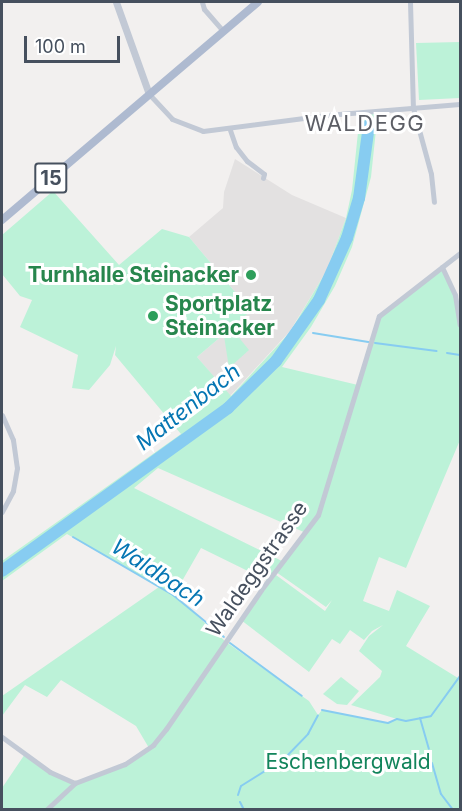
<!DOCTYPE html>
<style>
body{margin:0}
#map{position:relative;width:462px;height:811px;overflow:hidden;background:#f2f0ef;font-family:Inter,sans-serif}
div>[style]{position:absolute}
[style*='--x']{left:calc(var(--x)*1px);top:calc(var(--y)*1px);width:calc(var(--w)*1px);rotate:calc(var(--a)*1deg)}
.education>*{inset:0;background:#e3e1e1}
.green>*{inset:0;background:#bcf2d8}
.stream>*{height:2px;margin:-1px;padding:0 1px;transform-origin:1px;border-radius:1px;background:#87ccf1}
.river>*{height:12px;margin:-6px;padding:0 6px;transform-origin:6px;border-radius:6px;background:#87ccf1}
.minor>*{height:5px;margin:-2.5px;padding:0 2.5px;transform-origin:2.5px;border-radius:2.5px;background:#c2c9d5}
.tertiary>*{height:7px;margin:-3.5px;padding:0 3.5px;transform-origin:3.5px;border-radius:3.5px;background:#c2c9d5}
.primary>*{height:8px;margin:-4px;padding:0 4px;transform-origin:4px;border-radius:4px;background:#aebad0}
.dots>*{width:16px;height:16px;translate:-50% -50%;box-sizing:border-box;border:3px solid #fff;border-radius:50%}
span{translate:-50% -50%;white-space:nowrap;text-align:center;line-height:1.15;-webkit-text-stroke:6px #fff;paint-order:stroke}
.shield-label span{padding:2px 4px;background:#fff;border:2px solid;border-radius:4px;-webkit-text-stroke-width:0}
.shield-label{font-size:20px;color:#46505e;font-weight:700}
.leisure-label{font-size:21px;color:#27864d;font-weight:700}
.right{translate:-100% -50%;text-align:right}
.left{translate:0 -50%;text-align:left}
.street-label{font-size:21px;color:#46505e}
.park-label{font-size:21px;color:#12845b}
.neighbourhood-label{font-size:22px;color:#5c5e65;letter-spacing:1.5px}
.water-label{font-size:22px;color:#0576b3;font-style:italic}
.frame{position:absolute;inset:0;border:3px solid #46505e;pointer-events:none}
.scale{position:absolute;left:24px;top:36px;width:96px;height:27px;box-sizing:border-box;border:3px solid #46505e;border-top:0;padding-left:8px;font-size:18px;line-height:21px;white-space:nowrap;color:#46505e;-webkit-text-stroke:4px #fff;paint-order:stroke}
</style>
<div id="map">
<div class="education">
<i style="clip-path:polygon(235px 159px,292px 195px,346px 218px,327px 270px,290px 331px,230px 396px,197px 357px,251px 311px,189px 237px,223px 208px,224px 192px)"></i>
</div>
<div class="green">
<i style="clip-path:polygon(460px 42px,460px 98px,419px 100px,416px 43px)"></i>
<i style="clip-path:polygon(evenodd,378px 111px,371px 177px,352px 247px,335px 286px,311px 327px,282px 367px,358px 385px,379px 316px,442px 267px,455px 295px,460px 325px,460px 440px,406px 568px,379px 557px,363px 601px,389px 611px,397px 590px,430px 606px,406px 646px,458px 678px,460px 676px,460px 809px,2px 809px,2px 788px,25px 754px,45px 769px,75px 783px,115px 769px,149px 748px,136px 726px,61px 680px,47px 697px,25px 685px,2px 716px,2px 696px,159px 587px,67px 534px,2px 581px,2px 561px,181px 434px,115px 355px,116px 346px,110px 365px,89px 390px,72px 388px,78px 355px,20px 327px,32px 300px,20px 296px,2px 274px,2px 235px,53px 191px,119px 265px,162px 229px,189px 237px,251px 311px,197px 357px,231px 396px,290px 332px,327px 270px,346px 218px,352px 190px,360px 113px,378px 111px,158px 468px,244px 506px,306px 533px,284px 562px,134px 488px,158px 468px,378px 111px,201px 548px,268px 581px,276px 572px,326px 607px,332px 600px,325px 611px,276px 575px,241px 620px,309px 672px,332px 639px,340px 644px,350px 630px,364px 640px,372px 631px,383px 625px,369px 636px,359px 651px,382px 671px,380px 677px,351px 705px,397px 719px,388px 723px,322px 710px,318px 715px,309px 701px,226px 642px,174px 595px,201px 548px)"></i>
<i style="clip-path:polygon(232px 329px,249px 350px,229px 368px,224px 336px)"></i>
<i style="clip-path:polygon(341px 677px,359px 691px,347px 705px,337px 704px,323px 694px)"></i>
</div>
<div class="stream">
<i style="--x:313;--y:333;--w:56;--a:9.3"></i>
<i style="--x:375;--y:343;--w:62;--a:7.5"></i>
<i style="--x:447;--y:353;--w:13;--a:9"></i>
<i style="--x:59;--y:529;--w:4;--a:34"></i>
<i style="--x:73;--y:537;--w:116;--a:30.1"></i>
<i style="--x:173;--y:595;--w:66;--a:39.5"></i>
<i style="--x:230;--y:643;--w:89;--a:36.4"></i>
<i style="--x:322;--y:710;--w:67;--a:11.1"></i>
<i style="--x:388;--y:723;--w:10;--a:-24"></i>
<i style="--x:397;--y:719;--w:9;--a:13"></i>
<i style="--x:406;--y:721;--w:25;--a:-11"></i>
<i style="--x:431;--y:716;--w:49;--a:-54.1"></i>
<i style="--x:420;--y:718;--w:32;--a:74"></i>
<i style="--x:432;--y:763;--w:32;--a:74"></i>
<i style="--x:441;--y:794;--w:20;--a:53"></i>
<i style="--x:238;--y:795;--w:9;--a:-72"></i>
<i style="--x:241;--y:786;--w:51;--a:-32.1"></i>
<i style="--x:284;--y:759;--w:35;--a:-46"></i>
<i style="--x:308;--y:734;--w:21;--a:-62"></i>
<i style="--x:240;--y:802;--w:9;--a:63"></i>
</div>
<div class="river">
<i style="--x:2;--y:571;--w:279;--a:-35.8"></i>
<i style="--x:228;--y:408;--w:67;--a:-44.4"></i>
<i style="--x:276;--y:361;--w:75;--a:-54.8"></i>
<i style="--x:319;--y:300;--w:68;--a:-65.7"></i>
<i style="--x:347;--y:238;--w:42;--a:-73.3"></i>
<i style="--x:359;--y:198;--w:74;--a:-82.2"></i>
</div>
<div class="minor">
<i style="--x:202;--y:2;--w:7;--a:74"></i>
<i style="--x:204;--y:9;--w:29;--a:49"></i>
<i style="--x:410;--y:2;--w:106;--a:88.4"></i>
<i style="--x:413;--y:108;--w:68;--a:74.7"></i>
<i style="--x:431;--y:174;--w:28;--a:84"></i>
<i style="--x:149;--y:94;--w:34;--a:47"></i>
<i style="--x:172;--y:119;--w:33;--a:21"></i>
<i style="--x:203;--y:131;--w:125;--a:-7.4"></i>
<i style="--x:327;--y:115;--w:133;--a:-4.7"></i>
<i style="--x:230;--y:130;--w:18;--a:71"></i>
<i style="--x:236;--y:147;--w:18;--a:52"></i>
<i style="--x:247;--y:161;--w:21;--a:37"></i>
<i style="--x:264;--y:174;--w:4;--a:104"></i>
<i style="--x:442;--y:267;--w:31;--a:65"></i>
<i style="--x:455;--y:295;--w:30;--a:81"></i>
<i style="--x:2;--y:415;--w:27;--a:66"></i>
<i style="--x:13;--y:440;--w:28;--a:82"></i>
<i style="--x:17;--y:468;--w:23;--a:100"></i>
<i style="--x:13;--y:491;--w:24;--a:118"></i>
<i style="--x:2;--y:737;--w:59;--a:36.1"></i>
<i style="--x:50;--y:772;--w:27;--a:24"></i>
<i style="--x:46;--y:810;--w:40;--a:-43"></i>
<i style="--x:75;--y:783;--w:53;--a:-20.8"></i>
<i style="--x:125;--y:764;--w:34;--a:-34"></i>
<i style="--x:153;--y:745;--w:21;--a:-51"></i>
<i style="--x:166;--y:729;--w:168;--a:-55.6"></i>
<i style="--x:261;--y:590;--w:94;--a:-52.8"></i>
<i style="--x:318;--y:515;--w:208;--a:-73"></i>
<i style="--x:379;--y:316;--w:103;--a:-37.9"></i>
</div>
<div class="tertiary">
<i style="--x:116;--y:2;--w:98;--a:70.3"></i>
</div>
<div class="primary">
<i style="--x:2;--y:220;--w:336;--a:-40.4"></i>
</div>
<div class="dots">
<i style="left:251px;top:275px;background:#2e9e5b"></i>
<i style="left:153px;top:316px;background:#2e9e5b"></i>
</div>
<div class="shield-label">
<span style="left:51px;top:178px">15</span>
</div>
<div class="leisure-label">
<span class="right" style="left:239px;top:275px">Turnhalle Steinacker</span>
<span class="left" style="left:165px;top:316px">Sportplatz<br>Steinacker</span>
</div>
<div class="street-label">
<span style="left:257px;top:569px;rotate:-55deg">Waldeggstrasse</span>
</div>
<div class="park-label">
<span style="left:348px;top:762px">Eschenbergwald</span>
</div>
<div class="neighbourhood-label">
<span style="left:365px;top:124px">WALDEGG</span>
</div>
<div class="water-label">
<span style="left:188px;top:407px;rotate:-38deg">Mattenbach</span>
<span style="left:158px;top:573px;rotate:33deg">Waldbach</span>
</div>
<div class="frame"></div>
<div class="scale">100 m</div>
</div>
